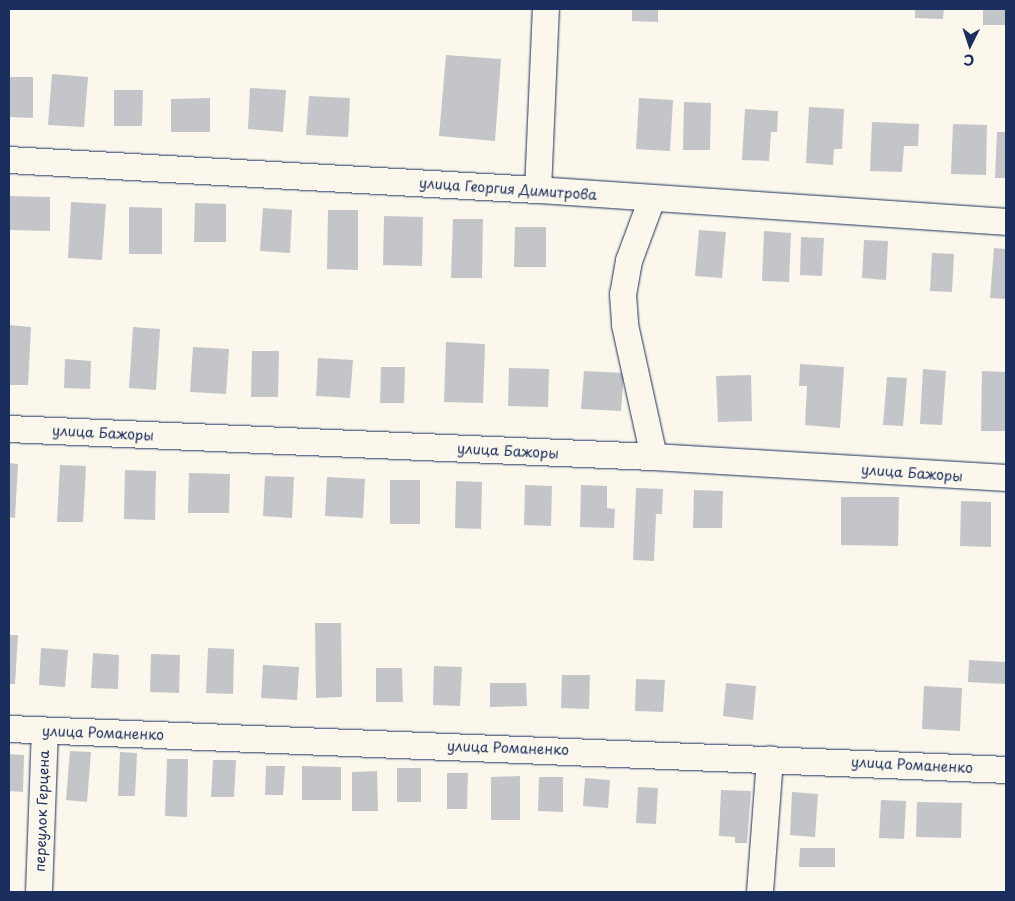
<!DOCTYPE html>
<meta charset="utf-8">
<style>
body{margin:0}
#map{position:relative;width:1015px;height:901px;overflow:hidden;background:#fbf7ec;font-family:"Playpen Sans",sans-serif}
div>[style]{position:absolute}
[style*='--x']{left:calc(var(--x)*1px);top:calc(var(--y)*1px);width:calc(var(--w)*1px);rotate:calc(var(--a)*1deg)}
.building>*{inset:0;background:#c3c5c9}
.roads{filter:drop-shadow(0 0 1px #1b2f5e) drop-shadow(0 0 1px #1b2f5e)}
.minor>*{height:26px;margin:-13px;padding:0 13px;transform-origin:13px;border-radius:13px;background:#fbf7ec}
span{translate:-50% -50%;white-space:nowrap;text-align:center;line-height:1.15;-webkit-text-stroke:4px #fbf7ec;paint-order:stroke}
.street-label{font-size:14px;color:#1b2f5e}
.frame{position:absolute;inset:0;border:10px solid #1b2f5e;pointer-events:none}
.north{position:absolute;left:945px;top:20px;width:50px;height:50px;-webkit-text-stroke:4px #fbf7ec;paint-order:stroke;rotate:184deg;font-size:14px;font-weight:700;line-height:20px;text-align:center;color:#1b2f5e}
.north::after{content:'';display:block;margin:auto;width:18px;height:22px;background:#1b2f5e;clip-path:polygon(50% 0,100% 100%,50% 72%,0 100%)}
</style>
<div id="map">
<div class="building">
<i style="clip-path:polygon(632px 9px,658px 9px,658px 22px,632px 21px)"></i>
<i style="clip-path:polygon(915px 9px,944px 9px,943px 19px,915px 18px)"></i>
<i style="clip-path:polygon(983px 9px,1006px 9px,1006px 25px,983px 25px)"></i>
<i style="clip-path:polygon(446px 55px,501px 59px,495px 141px,439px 136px)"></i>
<i style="clip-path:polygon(52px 74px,88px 77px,84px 127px,48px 125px)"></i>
<i style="clip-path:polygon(9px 77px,33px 77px,33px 118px,9px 117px)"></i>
<i style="clip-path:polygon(250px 88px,286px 90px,283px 132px,248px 129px)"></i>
<i style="clip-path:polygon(114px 90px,143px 90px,142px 126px,114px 126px)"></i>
<i style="clip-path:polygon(309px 96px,350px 98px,348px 137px,306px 135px)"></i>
<i style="clip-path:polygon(210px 98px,210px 132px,171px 132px,171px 99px)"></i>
<i style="clip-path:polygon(639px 98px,673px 100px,670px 151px,636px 149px)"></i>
<i style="clip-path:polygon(684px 102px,711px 103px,710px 150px,683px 150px)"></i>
<i style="clip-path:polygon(809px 107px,844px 109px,842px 149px,834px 149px,833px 165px,806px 163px)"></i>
<i style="clip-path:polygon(745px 109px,778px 111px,777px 132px,771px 132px,769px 161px,742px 160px)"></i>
<i style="clip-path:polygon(872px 122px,919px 124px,918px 146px,904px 146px,902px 172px,870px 171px)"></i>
<i style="clip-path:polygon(953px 124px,987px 125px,986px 175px,951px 174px)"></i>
<i style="clip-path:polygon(997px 132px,1006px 132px,1006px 178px,995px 178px)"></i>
<i style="clip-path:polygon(9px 196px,50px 197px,50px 231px,9px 230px)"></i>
<i style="clip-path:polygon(71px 202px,106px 204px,102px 260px,68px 258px)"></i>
<i style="clip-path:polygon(195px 203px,226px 204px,226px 242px,194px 242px)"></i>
<i style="clip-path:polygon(129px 207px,162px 208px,162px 254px,129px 254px)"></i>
<i style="clip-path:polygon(263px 208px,292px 210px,290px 253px,260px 251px)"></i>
<i style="clip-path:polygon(328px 210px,358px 210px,358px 270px,327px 269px)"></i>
<i style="clip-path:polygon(384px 216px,423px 217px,422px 266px,383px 265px)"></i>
<i style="clip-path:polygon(453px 219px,483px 219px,482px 278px,451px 278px)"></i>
<i style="clip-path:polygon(515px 227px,546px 227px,546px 267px,514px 267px)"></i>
<i style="clip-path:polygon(699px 230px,726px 232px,722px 278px,695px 276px)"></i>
<i style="clip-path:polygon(764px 231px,791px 233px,789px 282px,762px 281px)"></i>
<i style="clip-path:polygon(801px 237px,824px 238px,822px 276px,800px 275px)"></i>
<i style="clip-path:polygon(864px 240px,888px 241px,886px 280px,862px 278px)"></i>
<i style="clip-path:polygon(994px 248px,1006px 249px,1006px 299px,990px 298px)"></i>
<i style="clip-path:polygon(932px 253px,954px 254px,952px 292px,930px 291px)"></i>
<i style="clip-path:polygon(9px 325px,31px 327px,28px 385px,9px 385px)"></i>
<i style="clip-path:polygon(133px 327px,160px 329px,156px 390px,129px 388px)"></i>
<i style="clip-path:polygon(446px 342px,485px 344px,483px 403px,444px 402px)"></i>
<i style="clip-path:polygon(193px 347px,229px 349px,226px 394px,190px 392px)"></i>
<i style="clip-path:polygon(252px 351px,279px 351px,278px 397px,251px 397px)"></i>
<i style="clip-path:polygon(318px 358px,353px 360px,350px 398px,316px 396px)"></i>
<i style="clip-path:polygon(65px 359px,91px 361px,90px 389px,64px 388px)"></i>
<i style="clip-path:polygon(800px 364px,844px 367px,840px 428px,805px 425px,807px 386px,799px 386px)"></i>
<i style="clip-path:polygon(381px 367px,405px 367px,404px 403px,380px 403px)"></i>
<i style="clip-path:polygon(509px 368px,549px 369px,548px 407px,508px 406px)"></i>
<i style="clip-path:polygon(923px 369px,946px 371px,942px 425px,920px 424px)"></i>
<i style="clip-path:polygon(584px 371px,624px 373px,621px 411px,581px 409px)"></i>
<i style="clip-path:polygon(982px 371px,1006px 372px,1006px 431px,981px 431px)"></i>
<i style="clip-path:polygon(751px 375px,752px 421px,718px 422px,716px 376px)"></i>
<i style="clip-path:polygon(887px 377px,907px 378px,903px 426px,883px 425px)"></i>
<i style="clip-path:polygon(9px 463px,18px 464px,15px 518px,9px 517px)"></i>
<i style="clip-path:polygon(60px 465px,86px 466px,83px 522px,57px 522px)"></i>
<i style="clip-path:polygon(125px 470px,156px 471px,155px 520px,124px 519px)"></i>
<i style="clip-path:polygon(189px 473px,230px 474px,229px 513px,188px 513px)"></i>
<i style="clip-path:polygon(265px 476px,294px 477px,292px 518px,263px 516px)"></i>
<i style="clip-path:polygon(327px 477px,365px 479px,363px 518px,325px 516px)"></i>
<i style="clip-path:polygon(390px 480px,420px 480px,420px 524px,390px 524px)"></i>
<i style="clip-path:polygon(456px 481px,482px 482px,481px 529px,455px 528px)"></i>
<i style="clip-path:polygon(525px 485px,552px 486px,551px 526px,524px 525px)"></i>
<i style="clip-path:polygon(581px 485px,607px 486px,607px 508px,615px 509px,614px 528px,580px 527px)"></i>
<i style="clip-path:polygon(636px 488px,663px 489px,662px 514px,656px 514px,654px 561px,633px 560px)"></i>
<i style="clip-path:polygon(694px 490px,723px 491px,722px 528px,693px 528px)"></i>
<i style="clip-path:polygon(841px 497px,899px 497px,898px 546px,841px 545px)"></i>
<i style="clip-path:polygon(961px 501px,991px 502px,991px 547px,960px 546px)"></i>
<i style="clip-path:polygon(315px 623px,341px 623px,342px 697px,316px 698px)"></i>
<i style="clip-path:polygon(9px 635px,18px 635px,15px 684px,9px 684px)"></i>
<i style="clip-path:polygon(41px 648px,68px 650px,65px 687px,39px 685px)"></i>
<i style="clip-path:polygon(208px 648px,234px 649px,233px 694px,206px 693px)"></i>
<i style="clip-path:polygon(93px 653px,119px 655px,118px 689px,91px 688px)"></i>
<i style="clip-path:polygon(151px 654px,180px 655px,179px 693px,150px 692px)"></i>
<i style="clip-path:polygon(969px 660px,1006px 662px,1006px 684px,968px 682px)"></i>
<i style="clip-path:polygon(263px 665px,299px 667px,297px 700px,261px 698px)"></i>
<i style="clip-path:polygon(434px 666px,462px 667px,460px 706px,433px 705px)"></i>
<i style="clip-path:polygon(376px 668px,402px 668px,403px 702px,376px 702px)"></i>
<i style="clip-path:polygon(562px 675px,590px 675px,589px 709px,561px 708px)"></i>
<i style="clip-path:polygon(636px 679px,665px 680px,663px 712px,635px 711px)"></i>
<i style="clip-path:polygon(490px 683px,526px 683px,527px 706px,490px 707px)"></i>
<i style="clip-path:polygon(726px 683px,756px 686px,753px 720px,723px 716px)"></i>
<i style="clip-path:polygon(924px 686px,962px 688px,960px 731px,922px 729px)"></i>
<i style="clip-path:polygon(70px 751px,91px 752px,87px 802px,66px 800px)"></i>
<i style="clip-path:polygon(120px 752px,137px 753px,135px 796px,118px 796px)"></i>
<i style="clip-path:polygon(9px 754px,24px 755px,23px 792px,9px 791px)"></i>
<i style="clip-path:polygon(167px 759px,188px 759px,187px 817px,165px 816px)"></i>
<i style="clip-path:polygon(213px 760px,236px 760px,234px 797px,211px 797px)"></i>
<i style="clip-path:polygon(266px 766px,285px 766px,283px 795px,265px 795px)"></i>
<i style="clip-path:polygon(302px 766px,341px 767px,341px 800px,302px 800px)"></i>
<i style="clip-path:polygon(397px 768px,421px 768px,421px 802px,397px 802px)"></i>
<i style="clip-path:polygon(377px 771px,378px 811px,352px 811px,352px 772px)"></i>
<i style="clip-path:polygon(447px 773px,468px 773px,467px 809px,447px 809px)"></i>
<i style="clip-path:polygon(520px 776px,520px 820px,491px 820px,491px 777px)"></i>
<i style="clip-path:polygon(539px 777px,563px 777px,563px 812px,538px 811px)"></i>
<i style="clip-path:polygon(585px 778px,610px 780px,608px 808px,583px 806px)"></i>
<i style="clip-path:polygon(638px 787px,658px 788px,656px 824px,636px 823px)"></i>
<i style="clip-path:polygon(721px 790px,751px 791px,747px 843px,735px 843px,735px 837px,719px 836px)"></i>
<i style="clip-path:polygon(792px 792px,818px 794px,815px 837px,790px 835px)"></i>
<i style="clip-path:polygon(881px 800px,906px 801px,904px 839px,879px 838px)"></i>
<i style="clip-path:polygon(917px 802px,962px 803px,961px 838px,916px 837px)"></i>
<i style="clip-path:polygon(800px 848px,835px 848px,835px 867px,799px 867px)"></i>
</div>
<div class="roads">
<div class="minor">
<i style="--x:9;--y:160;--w:530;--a:3.25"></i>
<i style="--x:538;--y:190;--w:469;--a:3.9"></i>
<i style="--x:538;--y:190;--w:181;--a:-87.5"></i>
<i style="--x:652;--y:199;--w:66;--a:110.4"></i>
<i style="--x:629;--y:261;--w:34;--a:100"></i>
<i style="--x:623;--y:294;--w:31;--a:86"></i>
<i style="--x:625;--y:325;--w:135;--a:77.6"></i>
<i style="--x:9;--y:429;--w:646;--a:2.49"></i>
<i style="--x:654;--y:457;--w:353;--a:3.4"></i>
<i style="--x:9;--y:729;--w:998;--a:2.35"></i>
<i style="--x:39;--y:892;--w:161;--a:-87.9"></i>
<i style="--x:760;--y:892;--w:133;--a:-85.7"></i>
</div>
</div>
<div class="street-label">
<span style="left:508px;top:189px;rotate:4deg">улица Георгия Димитрова</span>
<span style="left:103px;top:433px;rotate:3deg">улица Бажоры</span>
<span style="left:508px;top:451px;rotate:3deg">улица Бажоры</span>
<span style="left:912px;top:473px;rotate:4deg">улица Бажоры</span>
<span style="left:103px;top:733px;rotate:2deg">улица Романенко</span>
<span style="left:508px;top:748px;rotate:2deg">улица Романенко</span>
<span style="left:912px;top:765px;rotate:3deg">улица Романенко</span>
<span style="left:42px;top:811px;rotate:-88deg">переулок Герцена</span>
</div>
<div class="frame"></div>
<div class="north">С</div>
</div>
